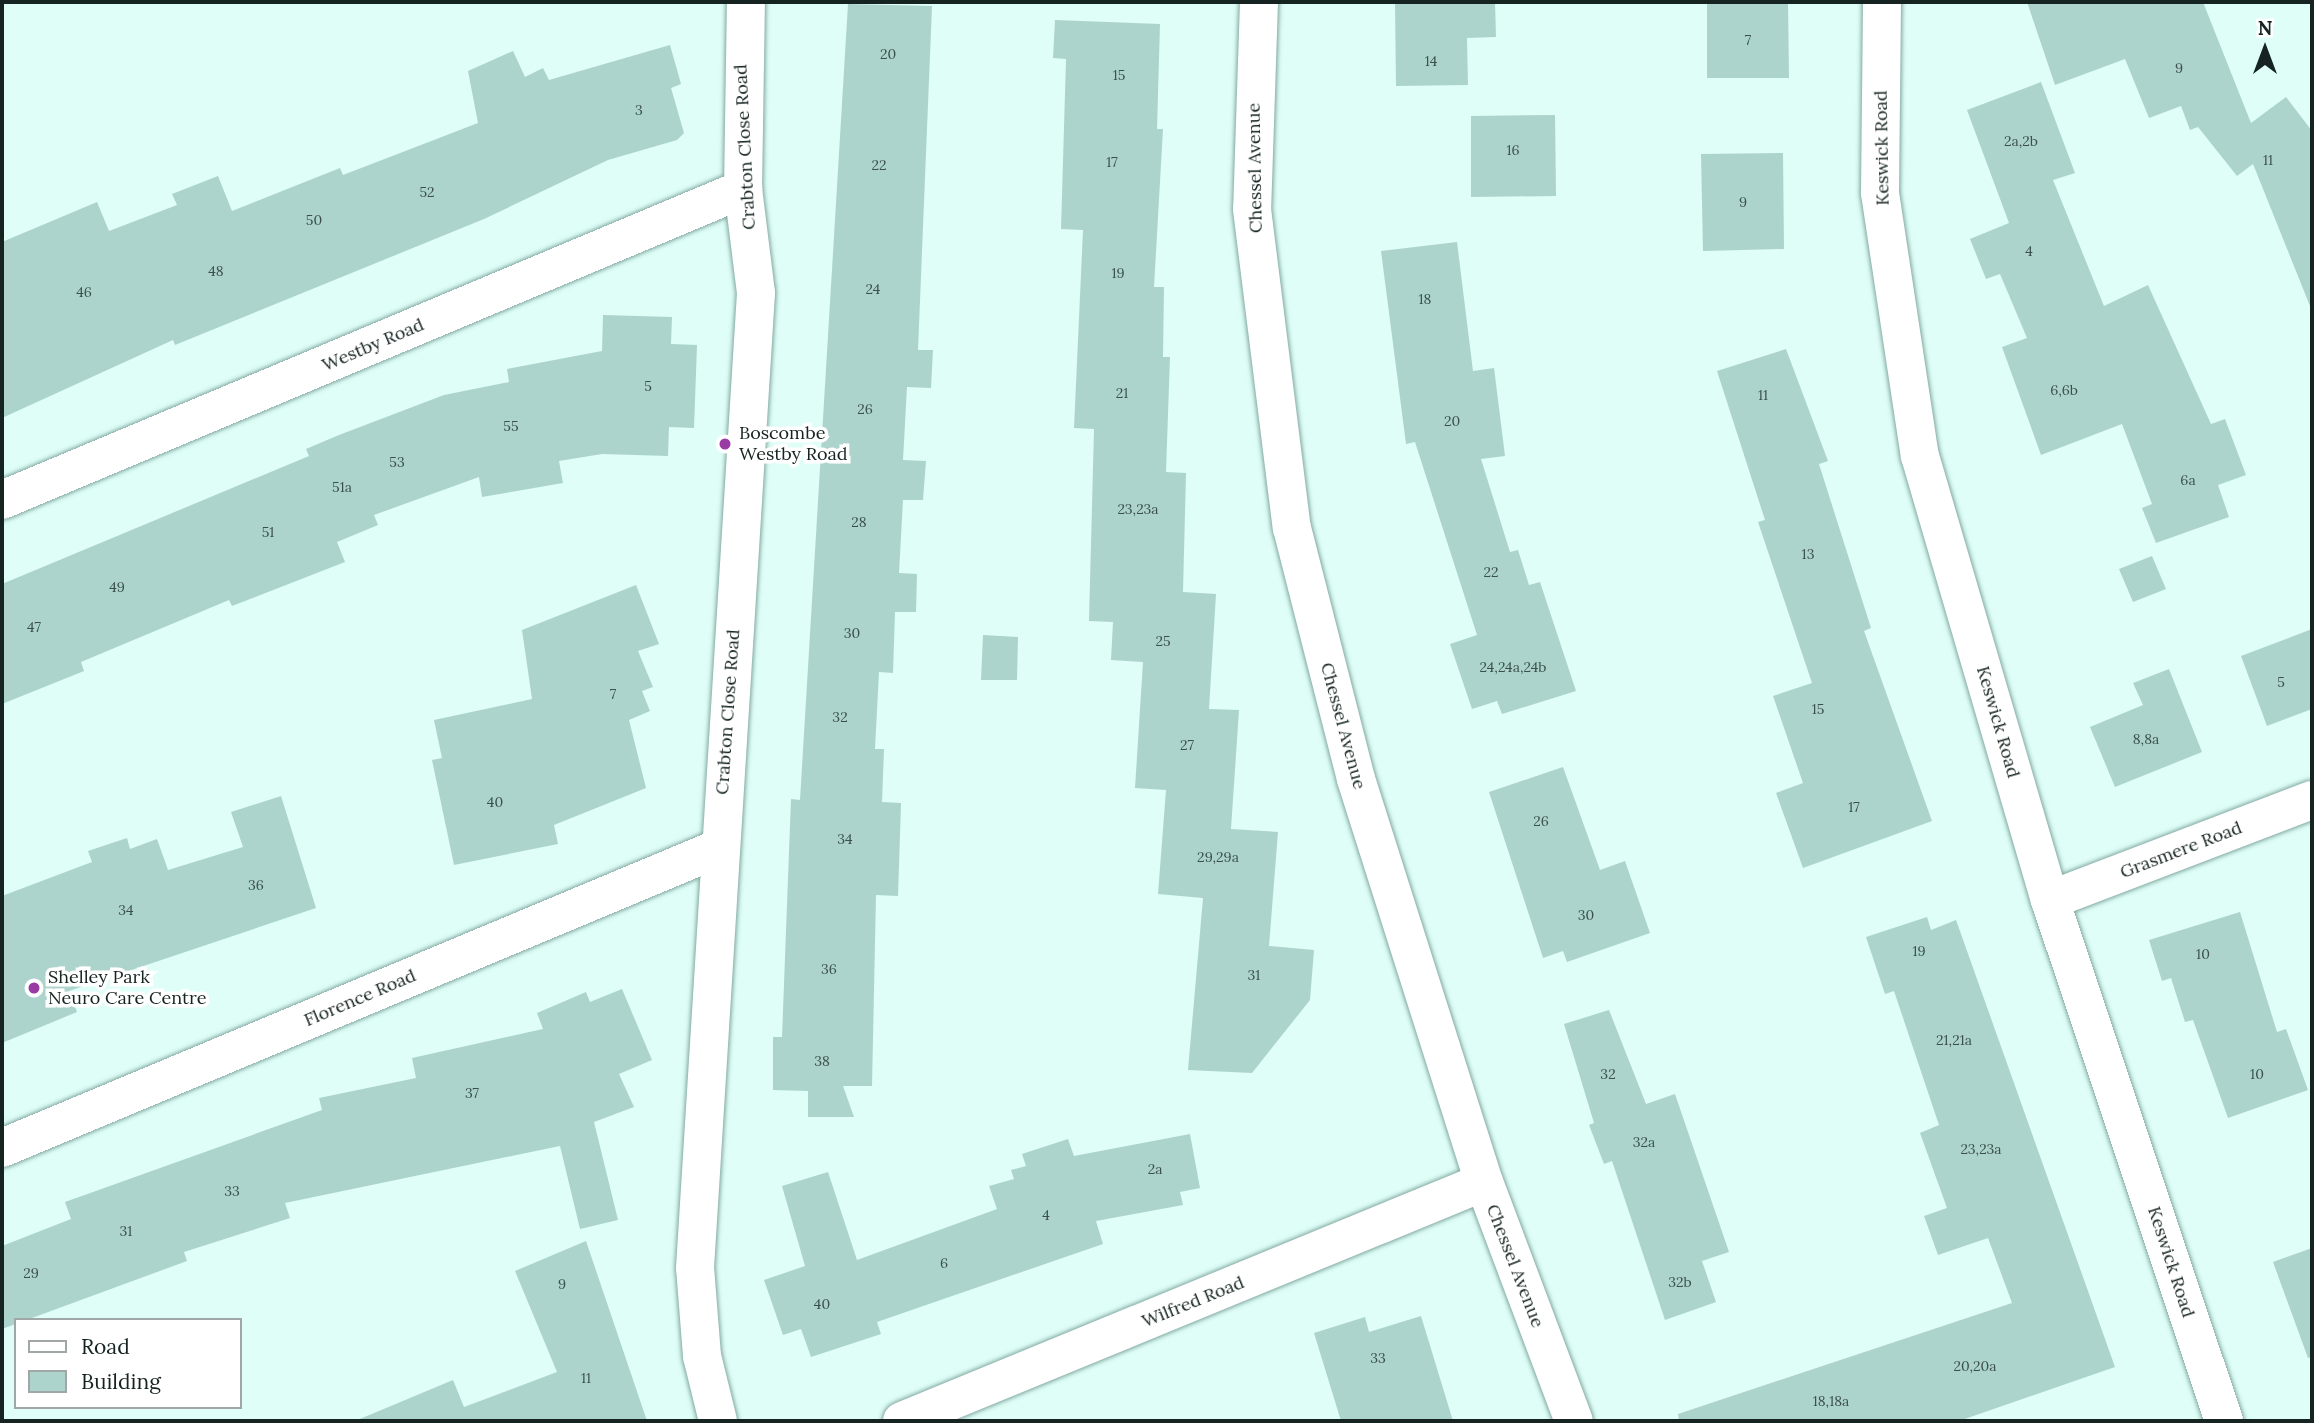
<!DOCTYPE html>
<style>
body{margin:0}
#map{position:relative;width:2314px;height:1423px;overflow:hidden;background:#defef7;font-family:Lora,serif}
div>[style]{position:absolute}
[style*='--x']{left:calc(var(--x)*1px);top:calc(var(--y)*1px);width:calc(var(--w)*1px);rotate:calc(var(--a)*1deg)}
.building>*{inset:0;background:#add4cc}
.roads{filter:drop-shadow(0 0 2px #83a9a2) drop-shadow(0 0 2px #83a9a2)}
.street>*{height:38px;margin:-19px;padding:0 19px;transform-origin:19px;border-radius:19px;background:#fff}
.dots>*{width:19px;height:19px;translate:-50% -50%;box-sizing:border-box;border:4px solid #fff;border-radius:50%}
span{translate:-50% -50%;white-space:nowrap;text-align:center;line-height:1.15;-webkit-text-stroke:7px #fff;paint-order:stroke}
.number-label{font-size:14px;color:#3b504c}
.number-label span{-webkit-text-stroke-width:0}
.street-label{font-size:18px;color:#152421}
.poi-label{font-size:18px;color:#152421}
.left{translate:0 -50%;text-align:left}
.frame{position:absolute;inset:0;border:4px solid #152421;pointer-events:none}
.legend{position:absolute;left:14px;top:1318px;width:228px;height:91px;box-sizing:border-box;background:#fff;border:2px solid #a1a7a6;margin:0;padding:9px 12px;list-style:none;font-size:21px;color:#152421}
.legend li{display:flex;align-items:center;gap:14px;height:35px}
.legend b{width:35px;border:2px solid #a1a7a6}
.north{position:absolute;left:2230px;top:14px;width:70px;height:70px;-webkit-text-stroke:5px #fff;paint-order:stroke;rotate:0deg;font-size:19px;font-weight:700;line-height:28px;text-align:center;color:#152421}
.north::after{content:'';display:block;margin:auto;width:24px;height:32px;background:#152421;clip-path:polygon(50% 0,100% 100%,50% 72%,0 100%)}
</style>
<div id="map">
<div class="building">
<i style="clip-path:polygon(1395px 2px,1495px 2px,1496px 37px,1467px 38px,1468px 85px,1396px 86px)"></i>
<i style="clip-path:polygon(1707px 2px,1788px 2px,1789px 78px,1707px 78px)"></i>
<i style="clip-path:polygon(2027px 2px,2203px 2px,2251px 123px,2286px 97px,2312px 131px,2312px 311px,2253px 164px,2237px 176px,2198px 127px,2190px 130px,2181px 106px,2149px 118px,2125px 59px,2055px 85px)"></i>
<i style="clip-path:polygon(848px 4px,932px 6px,918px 350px,933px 350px,931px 388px,907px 387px,903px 460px,926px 461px,923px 500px,903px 500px,899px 573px,917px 574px,916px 612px,895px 612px,893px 673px,879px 672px,875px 749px,884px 749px,882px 802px,901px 803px,898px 896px,876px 895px,872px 1086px,843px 1086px,854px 1117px,808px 1117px,808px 1091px,773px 1090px,773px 1037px,782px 1037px,791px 799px,800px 800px)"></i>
<i style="clip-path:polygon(1055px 20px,1160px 24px,1157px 129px,1163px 129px,1154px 287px,1164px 287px,1163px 357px,1170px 357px,1166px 472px,1186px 473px,1183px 592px,1216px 594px,1209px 709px,1239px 710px,1231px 829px,1278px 832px,1269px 946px,1314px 950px,1310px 1000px,1252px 1073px,1188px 1070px,1203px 898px,1158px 894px,1166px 790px,1135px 788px,1143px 662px,1111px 660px,1113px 622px,1089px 621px,1094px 429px,1074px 428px,1083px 230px,1061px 229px,1066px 59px,1053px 58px)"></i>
<i style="clip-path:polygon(670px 45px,681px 84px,671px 88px,684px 133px,677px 140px,608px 160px,484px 219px,175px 345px,173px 340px,2px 418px,2px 242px,97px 202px,109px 231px,177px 205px,172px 194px,218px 176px,232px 211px,340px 168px,343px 175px,478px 123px,468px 71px,513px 51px,525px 77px,543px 68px,549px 80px)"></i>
<i style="clip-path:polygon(2041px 82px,2075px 173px,2053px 180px,2104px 306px,2148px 285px,2211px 424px,2225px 419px,2246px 475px,2218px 485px,2229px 517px,2156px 543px,2142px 508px,2152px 504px,2122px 424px,2041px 455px,2002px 347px,2027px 338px,2000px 274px,1986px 279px,1970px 239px,2009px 223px,1967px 110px)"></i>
<i style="clip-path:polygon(1555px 115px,1556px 196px,1471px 197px,1471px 116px)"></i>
<i style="clip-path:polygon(1783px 153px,1784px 249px,1703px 251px,1701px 154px)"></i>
<i style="clip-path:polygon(1457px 242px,1473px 371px,1494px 368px,1505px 456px,1481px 459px,1510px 552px,1518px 550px,1529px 585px,1540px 582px,1576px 691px,1502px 714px,1497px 701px,1472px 709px,1450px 644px,1477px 635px,1415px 442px,1406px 444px,1381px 251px)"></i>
<i style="clip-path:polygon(603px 315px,672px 317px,671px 344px,697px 345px,694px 428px,669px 427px,668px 456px,602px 454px,559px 461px,563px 483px,482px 497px,479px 477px,374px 515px,378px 525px,337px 542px,345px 562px,232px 606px,229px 600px,81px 662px,84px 671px,2px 704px,2px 584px,309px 456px,306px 449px,339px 435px,444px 395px,509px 382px,507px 369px,602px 351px)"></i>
<i style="clip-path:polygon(1786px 349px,1828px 461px,1819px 464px,1871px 628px,1864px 631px,1932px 821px,1803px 868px,1776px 793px,1803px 783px,1773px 696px,1812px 683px,1758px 522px,1765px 520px,1717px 371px)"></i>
<i style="clip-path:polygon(2152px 556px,2166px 589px,2133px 602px,2119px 569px)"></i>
<i style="clip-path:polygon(636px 585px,659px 644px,638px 651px,653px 687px,642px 691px,650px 711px,629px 720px,646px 788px,554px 825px,558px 844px,454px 865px,432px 760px,442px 758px,434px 720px,532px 699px,522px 630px)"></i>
<i style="clip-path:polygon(2312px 629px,2312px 709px,2267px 726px,2241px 656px)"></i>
<i style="clip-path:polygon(983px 635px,1018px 637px,1017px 680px,981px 680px)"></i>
<i style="clip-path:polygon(2169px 669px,2202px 752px,2115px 787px,2090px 727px,2143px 705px,2133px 683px)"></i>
<i style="clip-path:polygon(1563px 767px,1600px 870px,1625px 861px,1650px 933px,1567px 962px,1563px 951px,1543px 958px,1489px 792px)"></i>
<i style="clip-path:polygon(281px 796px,316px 908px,69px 991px,77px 1012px,2px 1043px,2px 896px,92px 862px,88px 851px,127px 838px,130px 849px,157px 839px,168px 870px,243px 847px,231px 812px)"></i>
<i style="clip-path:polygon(2240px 912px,2277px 1032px,2286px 1029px,2308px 1090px,2228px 1118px,2193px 1020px,2185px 1022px,2171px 978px,2162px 981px,2149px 940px)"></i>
<i style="clip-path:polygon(1927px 917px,1931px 930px,1956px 920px,2115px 1367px,1959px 1421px,1679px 1421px,1678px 1414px,2012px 1303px,1988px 1238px,1938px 1255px,1924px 1216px,1947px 1208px,1920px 1133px,1939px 1125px,1894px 991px,1885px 994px,1866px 937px)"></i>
<i style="clip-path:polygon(622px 989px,652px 1060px,619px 1074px,634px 1107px,594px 1122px,618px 1220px,580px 1229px,560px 1146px,285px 1203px,290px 1218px,184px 1252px,187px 1261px,2px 1329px,2px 1246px,71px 1219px,65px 1202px,322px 1110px,319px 1098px,416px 1078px,412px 1058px,543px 1029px,537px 1013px,586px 992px,590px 1002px)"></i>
<i style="clip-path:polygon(1609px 1010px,1646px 1104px,1675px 1094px,1729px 1252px,1702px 1261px,1716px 1302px,1665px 1320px,1612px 1161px,1604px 1164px,1589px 1125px,1594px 1123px,1564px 1024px)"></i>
<i style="clip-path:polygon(1190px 1134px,1200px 1188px,1180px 1192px,1183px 1205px,1096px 1221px,1103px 1244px,877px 1322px,881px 1334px,811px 1357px,801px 1329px,783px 1335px,764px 1280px,805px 1266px,782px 1186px,828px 1172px,857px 1260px,997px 1209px,989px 1186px,1014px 1179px,1011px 1170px,1026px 1166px,1022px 1154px,1068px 1139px,1074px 1156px)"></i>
<i style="clip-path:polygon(586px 1241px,647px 1421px,355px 1421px,453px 1380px,464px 1407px,557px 1372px,515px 1271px)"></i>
<i style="clip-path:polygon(2312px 1248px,2312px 1357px,2308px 1358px,2273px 1262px)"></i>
<i style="clip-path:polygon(1421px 1316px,1453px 1421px,1341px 1421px,1314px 1333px,1365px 1317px,1369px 1332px)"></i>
</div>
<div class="roads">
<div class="street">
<i style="--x:1259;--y:2;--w:207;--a:91.9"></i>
<i style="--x:1252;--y:209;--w:321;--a:82.9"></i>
<i style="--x:1292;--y:528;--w:259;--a:75.7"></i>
<i style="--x:1356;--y:779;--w:423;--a:72.4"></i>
<i style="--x:1484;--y:1182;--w:255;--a:69.4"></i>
<i style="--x:1882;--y:2;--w:191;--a:90.6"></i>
<i style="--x:1880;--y:193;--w:266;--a:81.4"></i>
<i style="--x:1920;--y:456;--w:463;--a:73.7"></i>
<i style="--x:2050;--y:900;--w:549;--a:71.53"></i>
<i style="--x:2;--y:500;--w:804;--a:-22.77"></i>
<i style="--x:2050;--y:900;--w:280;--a:-20.9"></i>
<i style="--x:2;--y:1148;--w:777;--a:-22.7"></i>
<i style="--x:718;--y:1421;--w:67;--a:-103.8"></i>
<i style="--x:702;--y:1356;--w:88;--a:-94.5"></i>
<i style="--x:695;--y:1268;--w:977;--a:-86.42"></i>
<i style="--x:756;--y:293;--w:105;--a:-97.1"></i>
<i style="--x:743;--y:189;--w:187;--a:-89.1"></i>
<i style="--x:902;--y:1421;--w:629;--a:-22.33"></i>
</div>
</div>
<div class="dots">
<i style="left:725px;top:444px;background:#9a3ba4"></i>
<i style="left:34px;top:988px;background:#9a3ba4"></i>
</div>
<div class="number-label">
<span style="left:1748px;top:40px">7</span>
<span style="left:888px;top:54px">20</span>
<span style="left:1431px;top:61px">14</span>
<span style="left:2179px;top:68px">9</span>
<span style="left:1119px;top:75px">15</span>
<span style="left:639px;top:110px">3</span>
<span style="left:2021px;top:141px">2a,2b</span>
<span style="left:1513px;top:150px">16</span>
<span style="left:2268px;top:160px">11</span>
<span style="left:1112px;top:162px">17</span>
<span style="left:879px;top:165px">22</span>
<span style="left:427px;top:192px">52</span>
<span style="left:1743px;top:202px">9</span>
<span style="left:314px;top:220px">50</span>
<span style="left:2029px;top:251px">4</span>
<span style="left:216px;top:271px">48</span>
<span style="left:1118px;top:273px">19</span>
<span style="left:873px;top:289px">24</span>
<span style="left:84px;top:292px">46</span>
<span style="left:1425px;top:299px">18</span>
<span style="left:648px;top:386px">5</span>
<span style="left:2064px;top:390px">6,6b</span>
<span style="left:1122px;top:393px">21</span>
<span style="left:1763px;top:395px">11</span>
<span style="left:865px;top:409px">26</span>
<span style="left:1452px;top:421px">20</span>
<span style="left:511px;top:426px">55</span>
<span style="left:397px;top:462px">53</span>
<span style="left:2188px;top:480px">6a</span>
<span style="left:342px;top:487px">51a</span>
<span style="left:1138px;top:509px">23,23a</span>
<span style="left:859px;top:522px">28</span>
<span style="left:268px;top:532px">51</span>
<span style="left:1808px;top:554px">13</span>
<span style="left:1491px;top:572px">22</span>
<span style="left:117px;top:587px">49</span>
<span style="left:34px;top:627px">47</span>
<span style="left:852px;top:633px">30</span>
<span style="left:1163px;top:641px">25</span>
<span style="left:1513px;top:667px">24,24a,24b</span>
<span style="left:2281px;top:682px">5</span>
<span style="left:613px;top:694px">7</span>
<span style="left:1818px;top:709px">15</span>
<span style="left:840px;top:717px">32</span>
<span style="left:2146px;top:739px">8,8a</span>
<span style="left:1187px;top:745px">27</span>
<span style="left:495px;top:802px">40</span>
<span style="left:1854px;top:807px">17</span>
<span style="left:1541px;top:821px">26</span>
<span style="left:845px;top:839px">34</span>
<span style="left:1218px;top:857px">29,29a</span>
<span style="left:256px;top:885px">36</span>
<span style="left:126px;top:910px">34</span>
<span style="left:1586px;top:915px">30</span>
<span style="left:1919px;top:951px">19</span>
<span style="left:2203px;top:954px">10</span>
<span style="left:829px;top:969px">36</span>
<span style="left:1254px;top:975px">31</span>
<span style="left:1954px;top:1040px">21,21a</span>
<span style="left:822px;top:1061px">38</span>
<span style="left:1608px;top:1074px">32</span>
<span style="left:2257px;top:1074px">10</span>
<span style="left:472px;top:1093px">37</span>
<span style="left:1644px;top:1142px">32a</span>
<span style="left:1981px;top:1149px">23,23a</span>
<span style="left:1155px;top:1169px">2a</span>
<span style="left:232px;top:1191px">33</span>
<span style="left:1046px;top:1215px">4</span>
<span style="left:126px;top:1231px">31</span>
<span style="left:944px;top:1263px">6</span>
<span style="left:31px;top:1273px">29</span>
<span style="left:1680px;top:1282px">32b</span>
<span style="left:562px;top:1284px">9</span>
<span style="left:822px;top:1304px">40</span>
<span style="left:1378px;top:1358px">33</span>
<span style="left:1975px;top:1366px">20,20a</span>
<span style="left:586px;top:1378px">11</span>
<span style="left:1831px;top:1401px">18,18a</span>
</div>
<div class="street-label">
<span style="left:745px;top:147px;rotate:-93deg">Crabton Close Road</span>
<span style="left:1882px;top:148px;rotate:-91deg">Keswick Road</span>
<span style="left:1255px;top:168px;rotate:-91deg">Chessel Avenue</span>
<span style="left:373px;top:345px;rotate:-23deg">Westby Road</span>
<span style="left:728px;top:712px;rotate:-86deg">Crabton Close Road</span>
<span style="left:1998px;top:722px;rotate:74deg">Keswick Road</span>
<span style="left:1343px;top:726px;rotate:75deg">Chessel Avenue</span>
<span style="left:2181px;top:850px;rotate:-21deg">Grasmere Road</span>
<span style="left:360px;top:998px;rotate:-23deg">Florence Road</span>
<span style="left:2171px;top:1262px;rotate:72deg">Keswick Road</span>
<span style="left:1515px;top:1266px;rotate:69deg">Chessel Avenue</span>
<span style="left:1193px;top:1302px;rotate:-22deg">Wilfred Road</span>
</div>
<div class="poi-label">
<span class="left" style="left:739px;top:444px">Boscombe<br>Westby Road</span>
<span class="left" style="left:48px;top:988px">Shelley Park<br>Neuro Care Centre</span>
</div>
<div class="frame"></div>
<ul class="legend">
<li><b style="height:9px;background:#fff"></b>Road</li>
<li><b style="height:19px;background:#add4cc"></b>Building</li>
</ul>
<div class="north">N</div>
</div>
